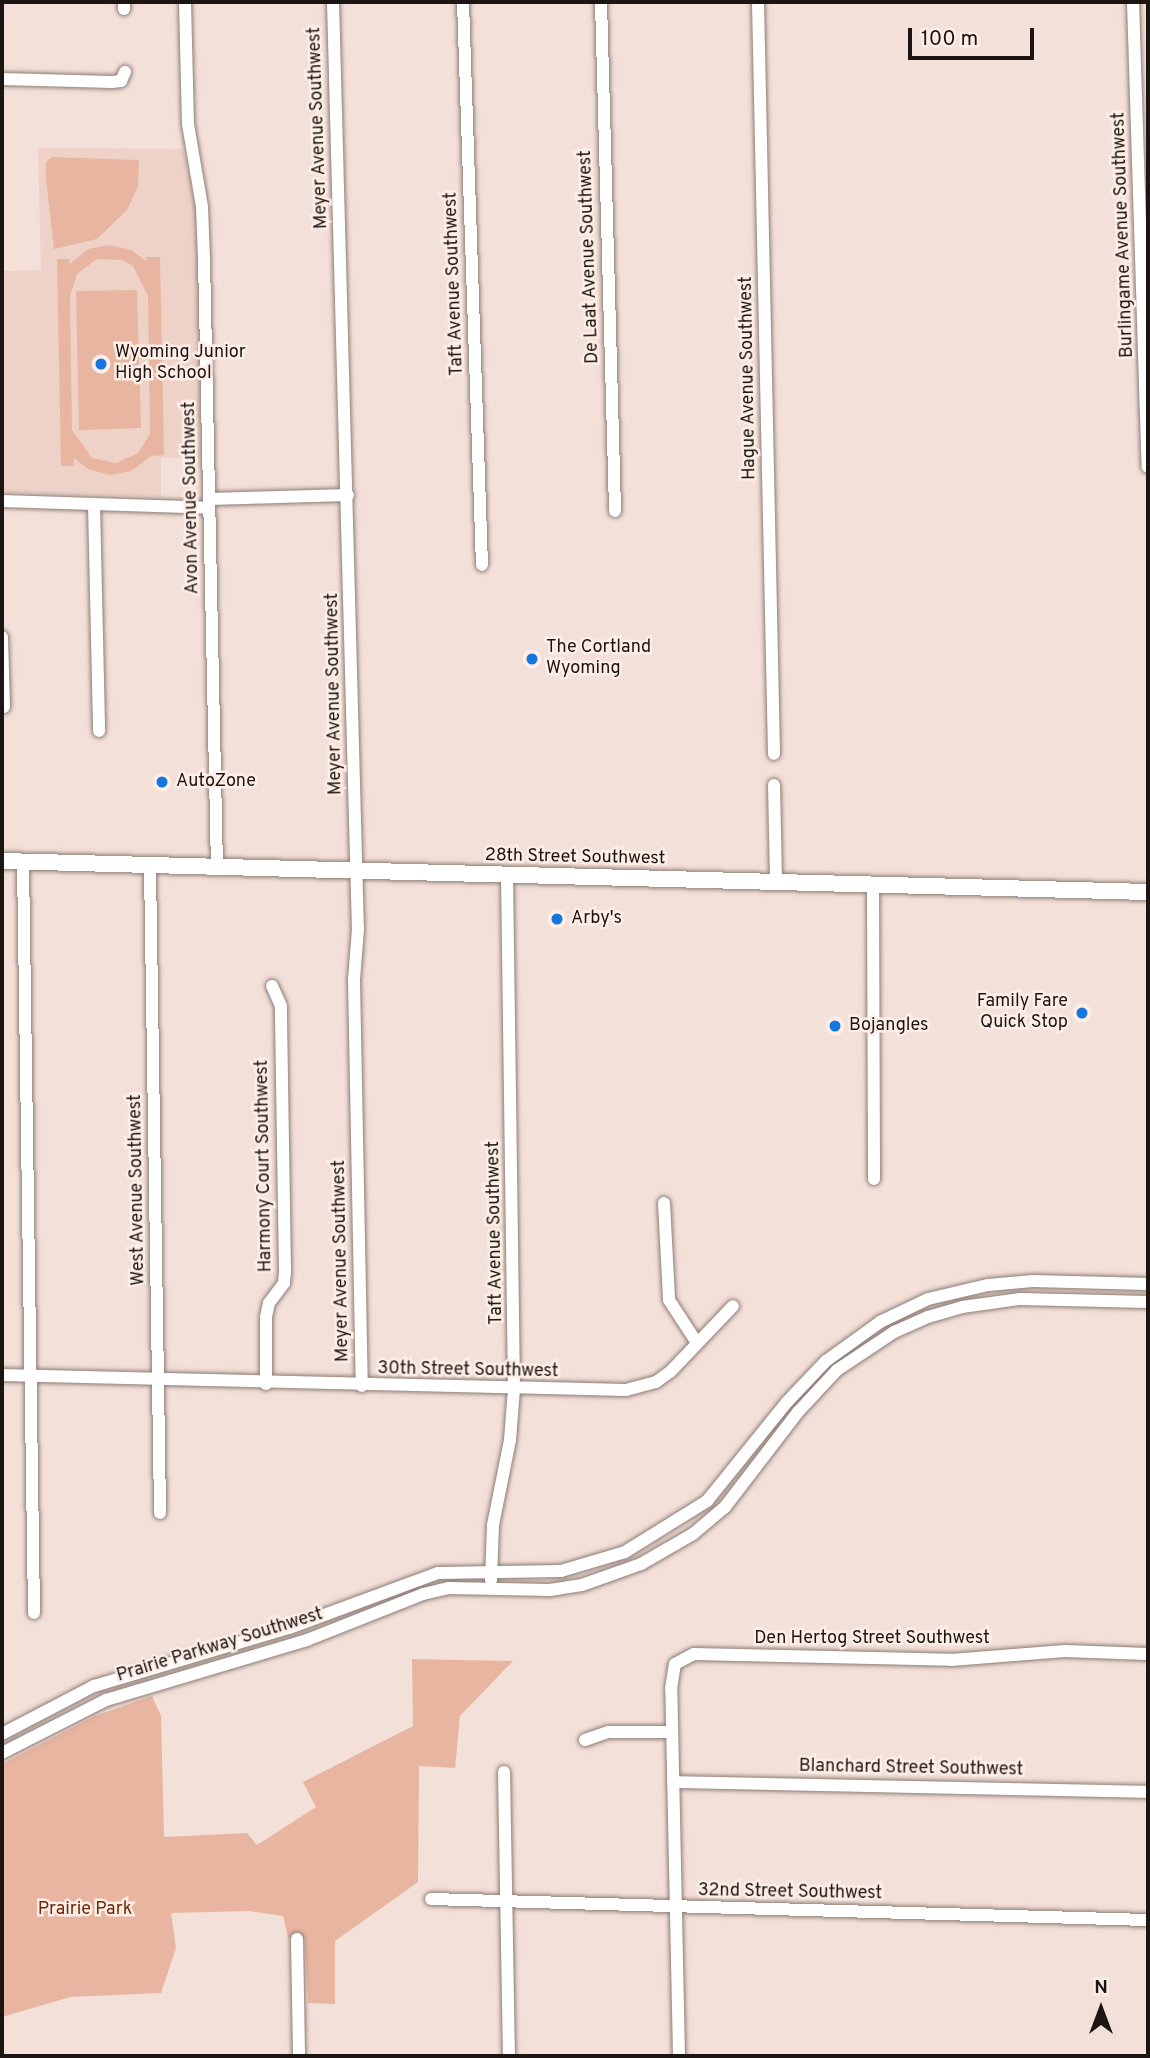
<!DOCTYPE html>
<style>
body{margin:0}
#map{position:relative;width:1150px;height:2058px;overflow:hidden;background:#f3e0d8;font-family:Overpass,sans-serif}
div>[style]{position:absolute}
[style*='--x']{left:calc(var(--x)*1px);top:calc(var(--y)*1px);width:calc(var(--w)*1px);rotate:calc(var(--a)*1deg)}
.built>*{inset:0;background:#eed2c8}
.green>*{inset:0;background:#e8b5a1}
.roads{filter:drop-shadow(0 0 2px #8d7c75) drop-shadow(0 0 2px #8d7c75)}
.minor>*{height:12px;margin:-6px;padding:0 6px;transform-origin:6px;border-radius:6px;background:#fff}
.major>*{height:16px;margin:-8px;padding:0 8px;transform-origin:8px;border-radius:8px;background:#fff}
.dots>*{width:19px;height:19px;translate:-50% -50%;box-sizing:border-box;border:4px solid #feeee8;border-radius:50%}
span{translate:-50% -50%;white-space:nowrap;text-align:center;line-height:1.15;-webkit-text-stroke:5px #feeee8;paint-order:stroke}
.street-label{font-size:18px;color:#1c1512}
.poi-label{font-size:18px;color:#1c1512}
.left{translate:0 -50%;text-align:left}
.right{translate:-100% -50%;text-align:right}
.park-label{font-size:18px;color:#732803}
.frame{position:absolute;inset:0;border:4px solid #1c1512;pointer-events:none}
.north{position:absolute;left:1066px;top:1974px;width:70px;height:70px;-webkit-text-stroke:5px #feeee8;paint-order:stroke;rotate:0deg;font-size:19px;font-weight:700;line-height:28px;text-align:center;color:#1c1512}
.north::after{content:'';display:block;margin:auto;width:24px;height:32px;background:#1c1512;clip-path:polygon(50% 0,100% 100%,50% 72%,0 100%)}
.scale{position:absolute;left:908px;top:28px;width:126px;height:32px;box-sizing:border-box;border:4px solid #1c1512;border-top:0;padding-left:9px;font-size:21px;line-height:24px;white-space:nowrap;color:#1c1512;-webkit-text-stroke:5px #feeee8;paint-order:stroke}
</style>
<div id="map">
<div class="built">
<i style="clip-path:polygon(38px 148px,183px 149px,197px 214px,201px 458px,161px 458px,161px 497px,2px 492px,2px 271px,41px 270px)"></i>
</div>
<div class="green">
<i style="clip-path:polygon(52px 157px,139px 160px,138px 186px,127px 210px,97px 239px,54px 249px,46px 178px,46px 162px)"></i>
<i style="clip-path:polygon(evenodd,110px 245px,131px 250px,146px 261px,147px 257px,160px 257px,164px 455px,151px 456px,131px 471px,109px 475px,88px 469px,74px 458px,73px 466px,61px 466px,57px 259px,69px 259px,70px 264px,88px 249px,110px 245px,97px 259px,122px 260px,133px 266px,148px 296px,150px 434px,138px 453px,116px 463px,92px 458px,72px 430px,70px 296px,77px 274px,97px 259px)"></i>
<i style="clip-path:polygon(137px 290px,141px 428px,79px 430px,76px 291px)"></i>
<i style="clip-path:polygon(412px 1659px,513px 1661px,460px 1716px,455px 1768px,419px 1766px,418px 1882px,335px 1941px,335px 2004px,308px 2003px,305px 1939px,288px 1938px,283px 1916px,249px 1911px,171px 1913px,176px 1948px,161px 1993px,70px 1997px,2px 2017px,2px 1764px,95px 1716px,152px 1696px,161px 1716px,164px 1837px,247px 1833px,257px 1845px,316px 1807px,303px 1782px,413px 1726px)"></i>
</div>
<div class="roads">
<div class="minor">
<i style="--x:124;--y:2;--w:7;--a:90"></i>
<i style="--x:185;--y:2;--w:122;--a:88.6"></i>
<i style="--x:188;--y:124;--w:84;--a:80.4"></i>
<i style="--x:202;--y:207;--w:51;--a:87.8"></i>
<i style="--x:204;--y:258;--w:610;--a:88.78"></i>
<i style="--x:333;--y:2;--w:927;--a:88.46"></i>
<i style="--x:358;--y:929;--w:51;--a:94.5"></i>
<i style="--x:354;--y:980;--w:406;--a:88.9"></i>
<i style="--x:463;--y:2;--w:563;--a:88.07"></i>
<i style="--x:601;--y:2;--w:509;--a:88.42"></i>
<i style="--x:758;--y:2;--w:752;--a:88.78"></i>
<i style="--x:1133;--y:2;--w:465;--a:88.2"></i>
<i style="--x:2;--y:79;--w:110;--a:1.6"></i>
<i style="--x:112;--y:82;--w:9;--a:-6"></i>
<i style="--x:121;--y:81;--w:10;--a:-66"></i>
<i style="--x:209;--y:499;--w:139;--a:-1.6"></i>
<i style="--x:2;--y:501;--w:207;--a:1.9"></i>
<i style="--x:94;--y:505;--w:226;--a:88.7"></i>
<i style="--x:2;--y:637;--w:70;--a:88.4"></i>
<i style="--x:774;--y:785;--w:98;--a:88.8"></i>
<i style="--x:23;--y:862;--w:751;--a:89.16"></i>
<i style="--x:150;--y:867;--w:646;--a:89.11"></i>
<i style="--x:873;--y:885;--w:294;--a:89.8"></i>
<i style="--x:664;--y:1203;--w:97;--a:87"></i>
<i style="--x:669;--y:1300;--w:51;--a:56.9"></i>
<i style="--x:2;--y:1375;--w:624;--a:1.38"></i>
<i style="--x:626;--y:1390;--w:31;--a:-15"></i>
<i style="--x:656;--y:1382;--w:17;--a:-36"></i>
<i style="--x:670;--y:1372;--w:91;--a:-46.3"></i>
<i style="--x:266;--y:1384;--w:67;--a:-90"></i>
<i style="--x:266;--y:1317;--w:14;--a:-78"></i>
<i style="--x:269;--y:1303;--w:25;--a:-53"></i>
<i style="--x:284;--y:1283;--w:12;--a:-85"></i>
<i style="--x:285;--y:1271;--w:265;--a:-90.9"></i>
<i style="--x:281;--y:1006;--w:22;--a:-114"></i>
<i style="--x:491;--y:1580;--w:55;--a:-87.9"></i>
<i style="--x:493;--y:1525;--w:87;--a:-78.7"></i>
<i style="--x:510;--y:1440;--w:51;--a:-85.5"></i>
<i style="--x:514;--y:1389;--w:513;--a:-90.78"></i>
<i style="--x:2;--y:1734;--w:104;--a:-27.6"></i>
<i style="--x:94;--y:1686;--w:203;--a:-16.6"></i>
<i style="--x:289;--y:1628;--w:159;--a:-20.3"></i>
<i style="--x:438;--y:1573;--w:123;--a:-0.9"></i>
<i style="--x:561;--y:1571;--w:67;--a:-16.5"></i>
<i style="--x:625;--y:1552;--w:97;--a:-31.9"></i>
<i style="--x:707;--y:1501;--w:127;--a:-51.1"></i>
<i style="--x:787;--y:1402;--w:57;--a:-46.4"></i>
<i style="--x:826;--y:1361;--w:67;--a:-35.8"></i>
<i style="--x:880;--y:1322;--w:53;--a:-25.6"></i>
<i style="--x:928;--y:1299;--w:62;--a:-13.1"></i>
<i style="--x:988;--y:1285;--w:45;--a:-5.1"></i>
<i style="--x:1033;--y:1281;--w:115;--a:1.5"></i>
<i style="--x:585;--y:1740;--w:24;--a:-19"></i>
<i style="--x:608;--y:1732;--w:64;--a:0"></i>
<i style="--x:2;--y:1753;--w:117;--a:-27"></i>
<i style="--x:106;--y:1700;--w:210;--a:-16.6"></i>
<i style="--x:307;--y:1640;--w:125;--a:-21.6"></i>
<i style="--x:423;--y:1594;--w:27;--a:-13"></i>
<i style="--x:449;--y:1588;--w:101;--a:1.1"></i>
<i style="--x:550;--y:1590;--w:32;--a:-9"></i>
<i style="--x:582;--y:1585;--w:63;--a:-19.6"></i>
<i style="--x:641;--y:1564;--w:60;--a:-30"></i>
<i style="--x:693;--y:1534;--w:42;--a:-40.2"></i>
<i style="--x:725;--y:1507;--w:120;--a:-52.5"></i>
<i style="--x:798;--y:1412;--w:57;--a:-47.1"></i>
<i style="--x:837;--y:1370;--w:69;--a:-33.7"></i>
<i style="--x:894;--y:1332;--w:37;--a:-24"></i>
<i style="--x:928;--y:1317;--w:35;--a:-16"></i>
<i style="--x:962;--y:1307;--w:59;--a:-7.9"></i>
<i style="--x:1020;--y:1299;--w:128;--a:1.3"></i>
<i style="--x:504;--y:1772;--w:284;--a:89"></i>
<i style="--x:673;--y:1782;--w:475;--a:1.2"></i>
<i style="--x:431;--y:1899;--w:717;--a:1.68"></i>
<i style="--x:297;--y:1939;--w:117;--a:89"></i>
<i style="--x:679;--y:2056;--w:367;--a:-91.2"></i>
<i style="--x:671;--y:1689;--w:25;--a:-81"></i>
<i style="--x:675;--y:1664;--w:21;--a:-28"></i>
<i style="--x:694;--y:1654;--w:257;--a:1.3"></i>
<i style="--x:951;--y:1660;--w:114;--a:-4.5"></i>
<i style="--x:1065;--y:1651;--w:83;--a:2.1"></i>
</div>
<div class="major">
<i style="--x:2;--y:861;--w:1146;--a:1.55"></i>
</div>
</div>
<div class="dots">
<i style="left:101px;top:364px;background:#1476de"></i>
<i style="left:532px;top:659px;background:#1476de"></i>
<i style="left:162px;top:782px;background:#1476de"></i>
<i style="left:557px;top:919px;background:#1476de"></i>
<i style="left:1082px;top:1013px;background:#1476de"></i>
<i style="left:835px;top:1026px;background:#1476de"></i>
</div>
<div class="street-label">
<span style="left:319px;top:128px;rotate:-92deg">Meyer Avenue Southwest</span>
<span style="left:1124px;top:235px;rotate:-92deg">Burlingame Avenue Southwest</span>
<span style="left:590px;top:257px;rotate:-92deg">De Laat Avenue Southwest</span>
<span style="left:455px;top:284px;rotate:-92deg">Taft Avenue Southwest</span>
<span style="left:749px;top:378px;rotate:-91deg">Hague Avenue Southwest</span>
<span style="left:192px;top:498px;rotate:-91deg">Avon Avenue Southwest</span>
<span style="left:335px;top:694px;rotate:-91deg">Meyer Avenue Southwest</span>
<span style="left:575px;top:858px;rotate:1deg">28th Street Southwest</span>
<span style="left:265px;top:1166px;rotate:-91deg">Harmony Court Southwest</span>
<span style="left:138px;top:1190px;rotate:-91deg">West Avenue Southwest</span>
<span style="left:496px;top:1233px;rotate:-91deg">Taft Avenue Southwest</span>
<span style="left:342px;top:1261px;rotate:-91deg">Meyer Avenue Southwest</span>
<span style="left:468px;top:1371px;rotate:1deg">30th Street Southwest</span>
<span style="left:872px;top:1639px">Den Hertog Street Southwest</span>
<span style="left:220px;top:1646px;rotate:-17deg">Prairie Parkway Southwest</span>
<span style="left:911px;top:1769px;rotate:1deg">Blanchard Street Southwest</span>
<span style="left:790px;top:1893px;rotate:1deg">32nd Street Southwest</span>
</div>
<div class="poi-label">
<span class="left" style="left:115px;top:364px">Wyoming Junior<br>High School</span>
<span class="left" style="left:546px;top:659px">The Cortland<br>Wyoming</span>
<span class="left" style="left:176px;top:782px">AutoZone</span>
<span class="left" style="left:571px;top:919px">Arby's</span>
<span class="right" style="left:1068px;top:1013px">Family Fare<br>Quick Stop</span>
<span class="left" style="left:849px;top:1026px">Bojangles</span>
</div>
<div class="park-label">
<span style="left:85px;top:1910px">Prairie Park</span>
</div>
<div class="frame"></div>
<div class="north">N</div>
<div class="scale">100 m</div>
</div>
